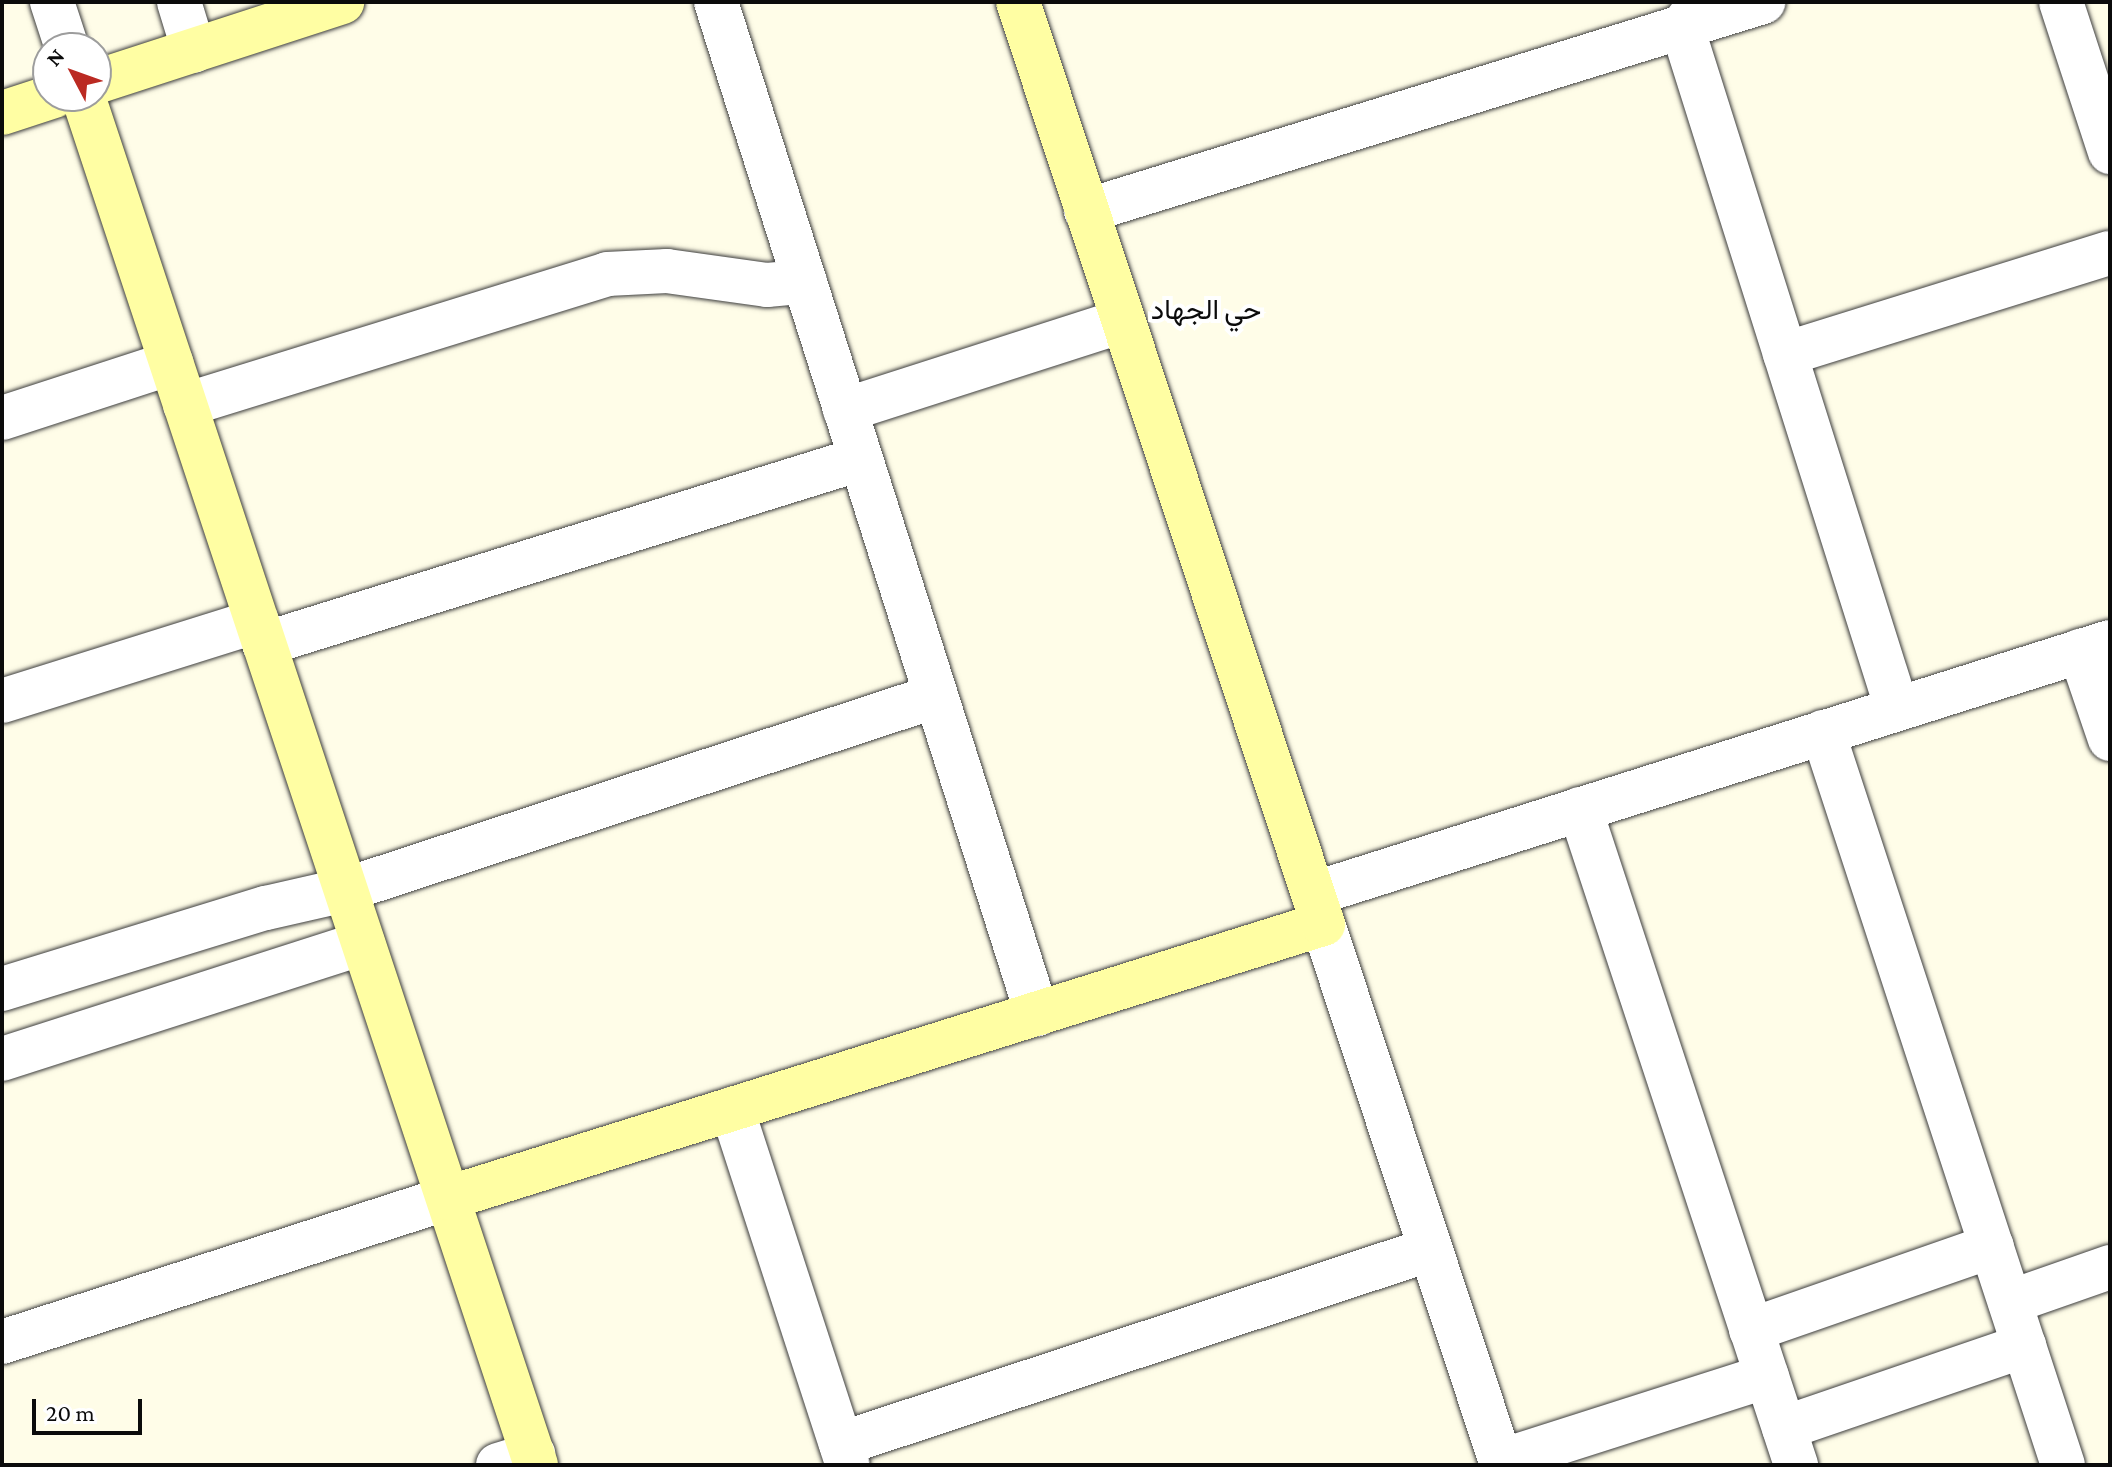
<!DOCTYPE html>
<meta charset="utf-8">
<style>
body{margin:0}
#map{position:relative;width:2112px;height:1467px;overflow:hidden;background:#fffde8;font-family:"Crimson Pro",Vazirmatn,serif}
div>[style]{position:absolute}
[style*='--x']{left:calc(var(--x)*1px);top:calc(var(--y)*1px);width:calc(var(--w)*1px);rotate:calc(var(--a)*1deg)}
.roads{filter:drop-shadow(0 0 2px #3e3e3e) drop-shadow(0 0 2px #3e3e3e)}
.street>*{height:44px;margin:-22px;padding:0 22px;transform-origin:22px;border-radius:22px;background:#fff}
.secondary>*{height:44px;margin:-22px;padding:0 22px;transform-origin:22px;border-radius:22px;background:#fffea3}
span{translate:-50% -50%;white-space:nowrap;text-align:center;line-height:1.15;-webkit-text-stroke:8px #fff;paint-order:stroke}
.neighbourhood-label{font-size:28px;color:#0b0b0b}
.frame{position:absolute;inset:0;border:4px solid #0b0b0b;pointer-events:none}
.north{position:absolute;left:32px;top:32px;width:80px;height:80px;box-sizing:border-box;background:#fff;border:2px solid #9d9d9d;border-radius:50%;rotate:311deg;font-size:22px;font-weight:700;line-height:32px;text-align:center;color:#0b0b0b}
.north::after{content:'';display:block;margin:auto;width:28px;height:36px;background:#bb2a22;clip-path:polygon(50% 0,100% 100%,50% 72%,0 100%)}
.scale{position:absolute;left:32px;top:1399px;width:110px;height:36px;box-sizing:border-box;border:4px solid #0b0b0b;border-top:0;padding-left:10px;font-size:24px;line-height:28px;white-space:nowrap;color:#0b0b0b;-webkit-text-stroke:6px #fff;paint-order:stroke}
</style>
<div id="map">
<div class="roads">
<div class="street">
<i style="--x:52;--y:2;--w:48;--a:71.9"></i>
<i style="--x:179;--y:2;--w:51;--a:73"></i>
<i style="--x:716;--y:2;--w:1062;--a:72.4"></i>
<i style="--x:1701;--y:2;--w:31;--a:127"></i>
<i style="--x:1682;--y:27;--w:715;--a:72.5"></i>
<i style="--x:2061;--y:2;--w:158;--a:71.9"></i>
<i style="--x:1086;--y:211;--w:709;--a:-17.16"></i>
<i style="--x:1785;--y:354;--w:340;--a:-17.3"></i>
<i style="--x:185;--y:405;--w:442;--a:-17.2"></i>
<i style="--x:607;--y:274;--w:60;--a:-2.9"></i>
<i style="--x:667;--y:271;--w:101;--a:8"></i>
<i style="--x:767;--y:285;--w:38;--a:-5"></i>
<i style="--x:845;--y:410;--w:292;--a:-17.8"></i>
<i style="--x:2;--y:418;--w:178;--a:-18"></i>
<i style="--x:264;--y:644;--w:624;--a:-17.24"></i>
<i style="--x:2080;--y:651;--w:93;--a:71.2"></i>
<i style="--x:2;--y:701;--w:267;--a:-17.4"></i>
<i style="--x:1823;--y:732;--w:771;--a:71.87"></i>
<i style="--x:1580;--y:809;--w:691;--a:71.77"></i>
<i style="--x:1313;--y:894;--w:836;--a:-17.55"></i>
<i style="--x:1323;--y:924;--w:570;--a:71.69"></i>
<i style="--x:2;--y:989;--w:276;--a:-17.1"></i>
<i style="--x:266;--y:908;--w:81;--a:-12.8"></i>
<i style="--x:345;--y:890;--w:622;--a:-18.17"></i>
<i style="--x:2;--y:1059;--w:379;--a:-17.8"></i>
<i style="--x:732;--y:1109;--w:374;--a:72"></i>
<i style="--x:2010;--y:1302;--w:106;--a:-19.3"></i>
<i style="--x:1751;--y:1330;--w:255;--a:-19.2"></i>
<i style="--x:2;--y:1342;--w:469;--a:-17.9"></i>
<i style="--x:1784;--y:1428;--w:254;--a:-18.9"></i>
<i style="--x:841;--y:1444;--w:621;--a:-18.29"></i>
<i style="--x:1501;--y:1461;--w:279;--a:-17.7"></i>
<i style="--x:498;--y:1465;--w:37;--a:-17"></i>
</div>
<div class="secondary">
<i style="--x:96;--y:82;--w:259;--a:-18"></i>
<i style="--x:83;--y:96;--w:1442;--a:71.69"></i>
<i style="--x:2;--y:113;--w:55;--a:-18.1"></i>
<i style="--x:448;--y:1198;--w:917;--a:-17.39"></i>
<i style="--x:1323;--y:924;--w:971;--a:-108.3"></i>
</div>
</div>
<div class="neighbourhood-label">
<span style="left:1206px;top:310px">حي الجهاد</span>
</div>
<div class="frame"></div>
<div class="north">N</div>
<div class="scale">20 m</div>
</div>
